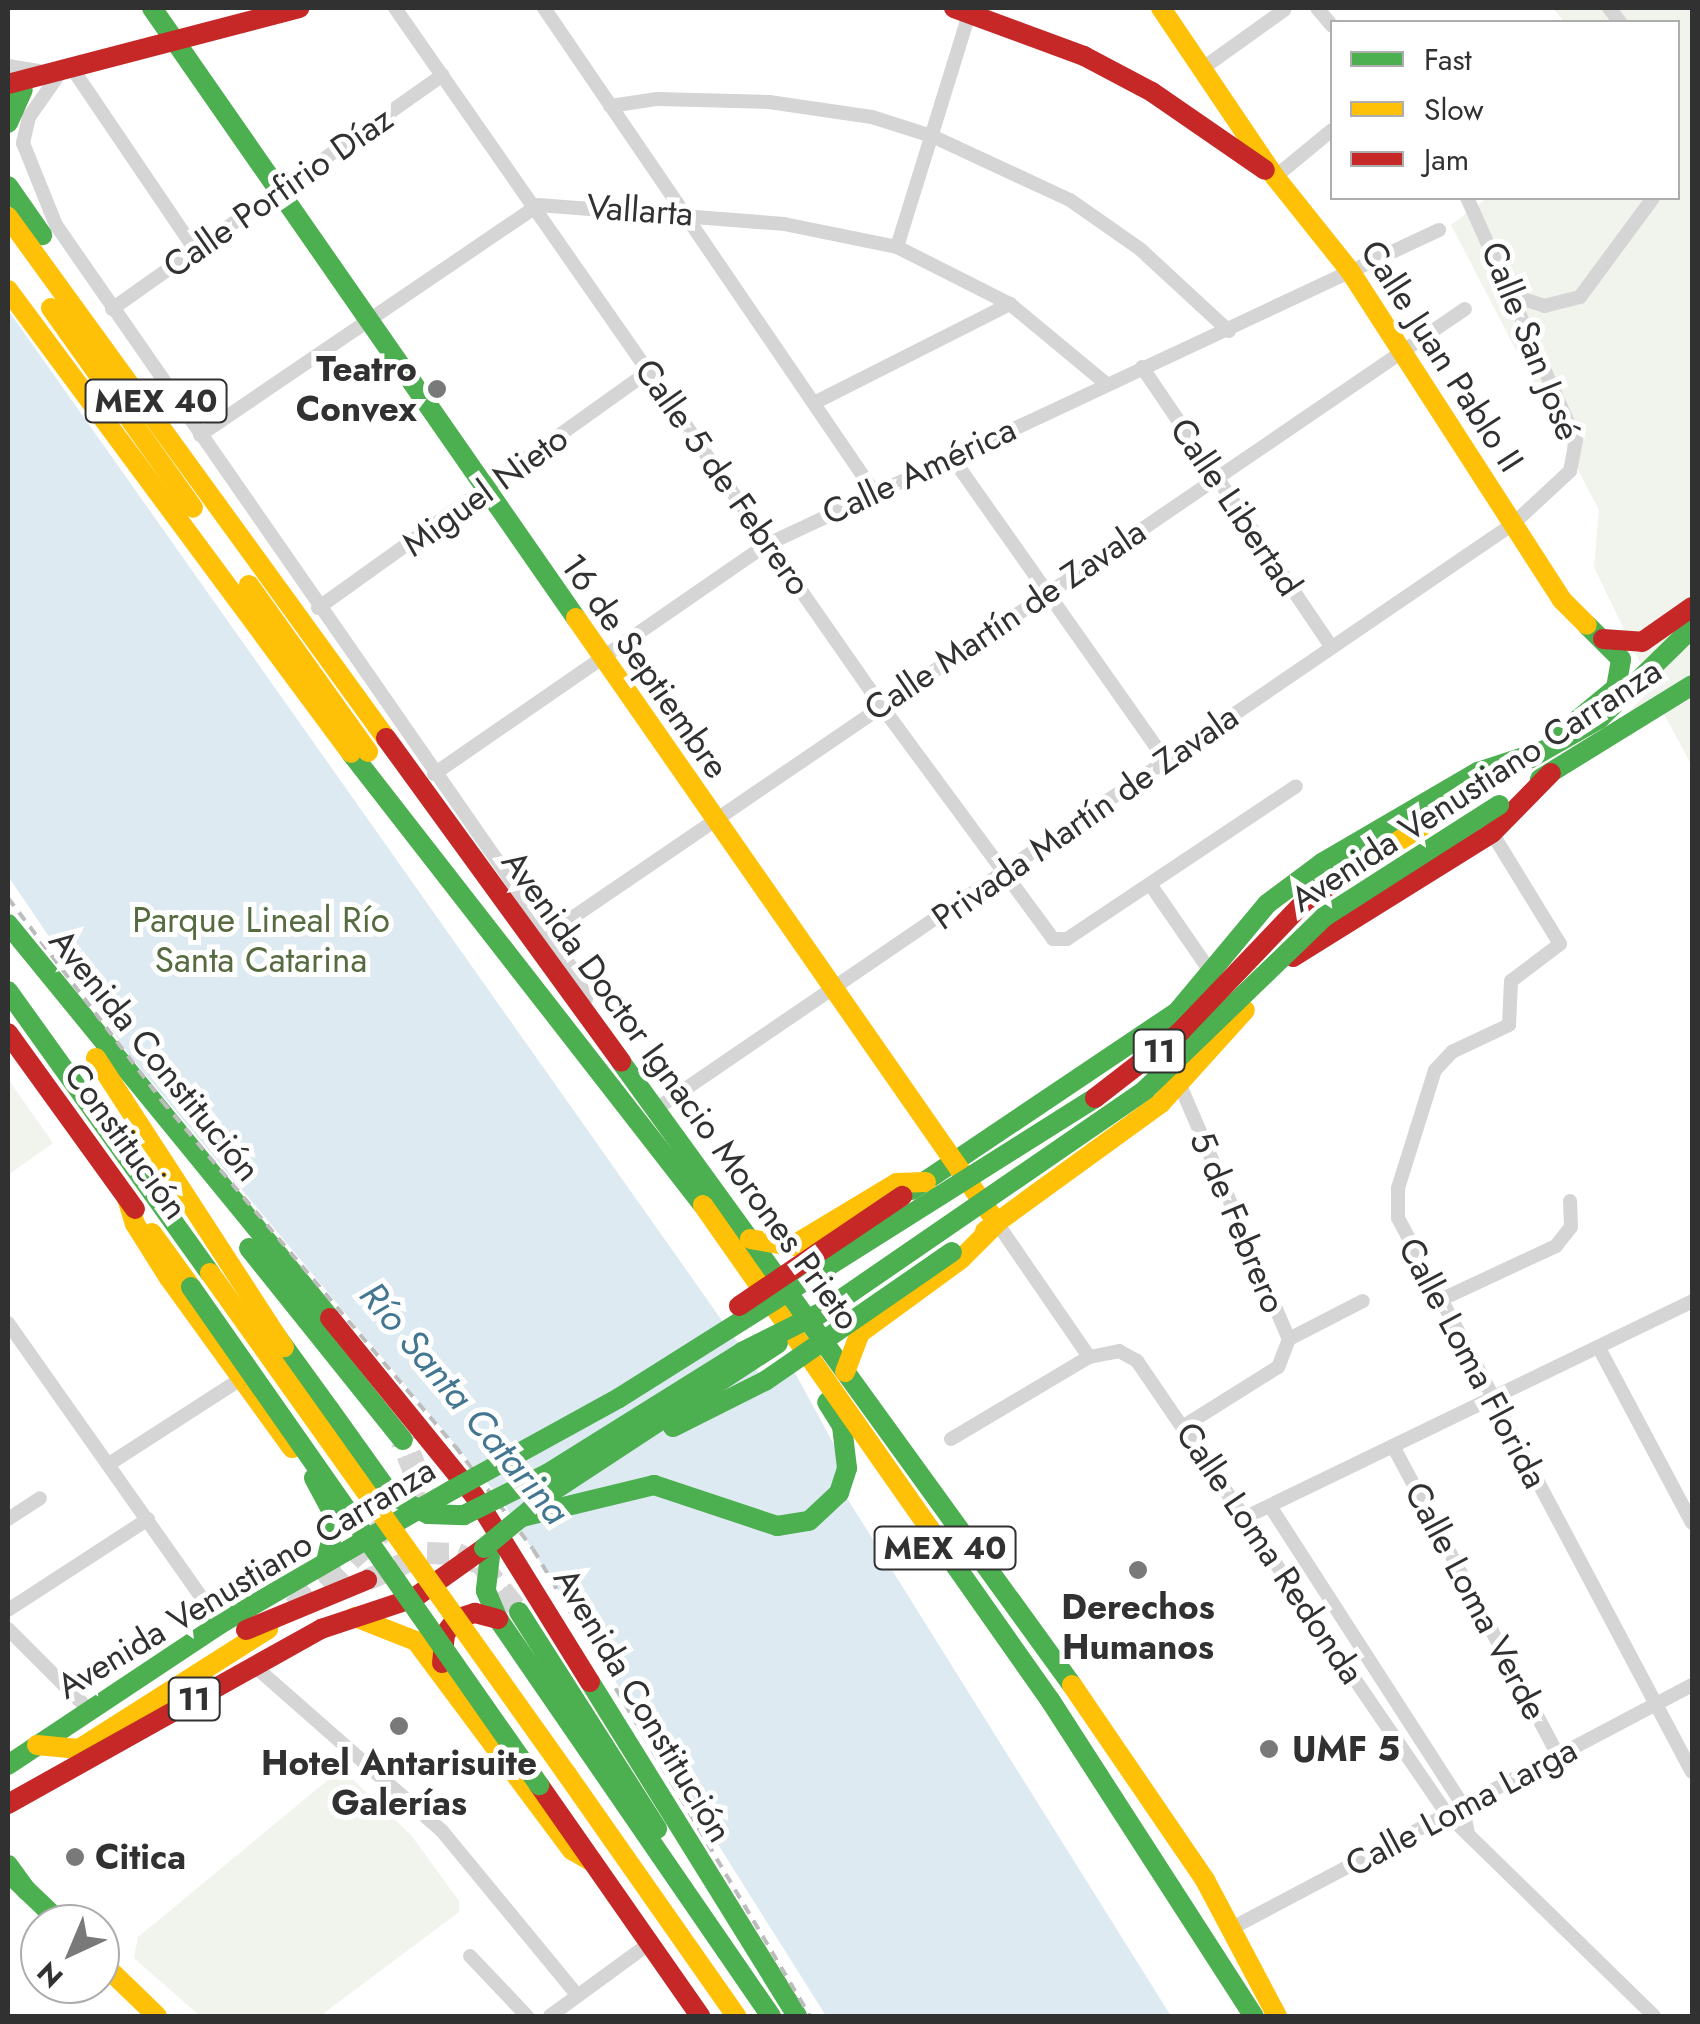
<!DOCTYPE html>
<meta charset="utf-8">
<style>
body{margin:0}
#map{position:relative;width:1700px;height:2024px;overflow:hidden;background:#fff;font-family:Jost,sans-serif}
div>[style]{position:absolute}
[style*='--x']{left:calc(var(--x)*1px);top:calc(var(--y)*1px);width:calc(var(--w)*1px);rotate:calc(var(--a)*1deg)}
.green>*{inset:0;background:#f1f3ed}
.water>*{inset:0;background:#ddeaf1}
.primary-tunnel>*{height:22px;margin-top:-11px;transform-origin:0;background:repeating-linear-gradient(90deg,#d6d6d6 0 22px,transparent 0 33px)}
.highway-tunnel>*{height:25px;margin-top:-12.5px;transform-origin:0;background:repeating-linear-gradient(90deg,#d6d6d6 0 25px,transparent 0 37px)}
.street>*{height:14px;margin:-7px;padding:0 7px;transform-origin:7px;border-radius:7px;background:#d5d5d5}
.fast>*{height:20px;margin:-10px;padding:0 10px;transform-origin:10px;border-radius:10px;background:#4caf50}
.slow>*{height:20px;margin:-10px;padding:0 10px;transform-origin:10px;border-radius:10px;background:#ffc107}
.jam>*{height:20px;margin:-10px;padding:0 10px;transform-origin:10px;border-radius:10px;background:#c62828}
.rail>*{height:4px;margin-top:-2px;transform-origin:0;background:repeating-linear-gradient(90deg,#bdbdbd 0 10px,transparent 0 18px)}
.fast-bridge>*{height:20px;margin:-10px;padding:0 10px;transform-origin:10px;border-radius:10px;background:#4caf50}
.slow-bridge>*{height:20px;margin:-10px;padding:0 10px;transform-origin:10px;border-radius:10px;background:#ffc107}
.jam-bridge>*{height:20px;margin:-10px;padding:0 10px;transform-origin:10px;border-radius:10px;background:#c62828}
.dots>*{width:28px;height:28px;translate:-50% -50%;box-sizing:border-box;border:5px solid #fff;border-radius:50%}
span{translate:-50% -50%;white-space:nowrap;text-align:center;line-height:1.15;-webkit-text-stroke:10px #fff;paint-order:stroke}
.shield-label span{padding:2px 8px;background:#fff;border:2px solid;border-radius:8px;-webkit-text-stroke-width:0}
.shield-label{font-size:32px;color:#313131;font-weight:700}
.street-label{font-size:35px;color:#313131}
.poi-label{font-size:35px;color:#313131;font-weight:700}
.right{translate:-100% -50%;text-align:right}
.left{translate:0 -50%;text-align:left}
.park-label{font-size:35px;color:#576b40}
.water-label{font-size:38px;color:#437690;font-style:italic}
.frame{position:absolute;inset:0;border:10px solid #313131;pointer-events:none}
.legend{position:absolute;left:1330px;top:20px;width:350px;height:180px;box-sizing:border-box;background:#fff;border:2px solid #adadad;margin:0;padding:12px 18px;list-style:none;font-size:30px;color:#313131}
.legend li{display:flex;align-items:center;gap:20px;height:50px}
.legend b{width:50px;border:2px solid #adadad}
.north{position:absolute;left:20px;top:1904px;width:100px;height:100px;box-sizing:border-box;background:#fff;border:2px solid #adadad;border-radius:50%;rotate:224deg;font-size:28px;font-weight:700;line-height:40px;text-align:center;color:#313131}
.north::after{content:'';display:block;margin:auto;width:35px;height:45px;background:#797979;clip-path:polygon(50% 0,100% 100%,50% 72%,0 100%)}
</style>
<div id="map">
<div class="green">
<i style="clip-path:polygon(1553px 8px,1692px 8px,1692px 766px,1657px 701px,1618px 723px,1652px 688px,1594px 567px,1599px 510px,1451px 225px,1487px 198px,1678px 198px,1678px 22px,1564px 22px)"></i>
<i style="clip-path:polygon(8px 1079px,53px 1143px,8px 1175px)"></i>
<i style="clip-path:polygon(346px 1773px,411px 1835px,459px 1901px,459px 1912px,320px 2016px,200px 2016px,134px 1958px,138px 1937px,334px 1775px)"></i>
</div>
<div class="water">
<i style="clip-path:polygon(8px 310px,769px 1387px,794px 1371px,844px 1463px,837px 1482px,1171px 2016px,826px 2016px,500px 1498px,129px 1055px,8px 876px)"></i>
</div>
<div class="primary-tunnel">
<i style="--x:367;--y:1580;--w:66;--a:-24.2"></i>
<i style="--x:427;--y:1553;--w:30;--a:2"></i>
<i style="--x:457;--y:1554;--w:26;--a:23"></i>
<i style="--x:481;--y:1564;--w:61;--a:51.6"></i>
</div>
<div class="highway-tunnel">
<i style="--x:294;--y:1608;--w:147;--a:-41.7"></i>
<i style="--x:404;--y:1510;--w:36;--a:-67"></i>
<i style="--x:418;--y:1477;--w:40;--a:-112"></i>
</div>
<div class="street">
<i style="--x:395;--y:8;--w:848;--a:55.13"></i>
<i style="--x:880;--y:704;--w:292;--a:53.6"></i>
<i style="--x:1053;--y:939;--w:14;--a:0"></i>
<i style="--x:1067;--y:939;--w:275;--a:-33.7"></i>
<i style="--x:544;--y:8;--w:586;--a:55.71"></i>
<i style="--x:1317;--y:8;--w:23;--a:50"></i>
<i style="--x:1609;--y:8;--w:18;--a:52"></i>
<i style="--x:8;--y:66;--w:31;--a:9"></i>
<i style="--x:1203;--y:68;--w:100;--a:-35.6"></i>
<i style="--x:74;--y:71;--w:216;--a:55.9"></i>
<i style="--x:60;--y:73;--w:54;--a:125.2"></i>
<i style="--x:29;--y:117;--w:27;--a:103"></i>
<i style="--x:23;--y:143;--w:88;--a:68.1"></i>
<i style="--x:56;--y:225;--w:912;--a:55.23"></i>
<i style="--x:576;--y:974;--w:27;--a:68"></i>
<i style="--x:610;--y:106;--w:48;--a:-8.5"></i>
<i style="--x:657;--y:99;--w:112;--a:1.5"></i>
<i style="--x:769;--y:102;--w:104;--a:8.3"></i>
<i style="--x:872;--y:117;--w:63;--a:17.6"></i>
<i style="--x:932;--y:136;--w:152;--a:24.9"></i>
<i style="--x:1070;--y:200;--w:85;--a:35"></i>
<i style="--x:1140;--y:249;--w:121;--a:42.7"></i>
<i style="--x:1275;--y:177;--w:74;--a:-39.5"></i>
<i style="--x:897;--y:247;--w:250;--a:-72.8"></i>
<i style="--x:1514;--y:296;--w:32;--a:18"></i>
<i style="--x:1544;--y:306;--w:37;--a:-14"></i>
<i style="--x:1580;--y:297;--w:123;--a:-53.6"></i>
<i style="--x:112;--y:309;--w:405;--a:-35.3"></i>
<i style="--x:1142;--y:367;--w:337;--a:55.9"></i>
<i style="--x:814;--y:403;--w:220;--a:-26.8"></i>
<i style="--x:200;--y:435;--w:409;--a:-34.2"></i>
<i style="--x:538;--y:205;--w:247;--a:4.4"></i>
<i style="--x:784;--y:224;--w:115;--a:11.5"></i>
<i style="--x:897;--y:247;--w:127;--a:26.8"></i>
<i style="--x:1010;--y:304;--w:124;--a:39.7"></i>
<i style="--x:951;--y:456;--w:373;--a:54.8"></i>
<i style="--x:318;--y:608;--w:407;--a:-35.6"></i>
<i style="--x:434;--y:774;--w:406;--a:-34.6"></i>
<i style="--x:768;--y:544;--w:741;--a:-25.08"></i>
<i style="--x:1492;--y:833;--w:130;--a:58.5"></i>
<i style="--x:1560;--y:944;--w:61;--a:142.9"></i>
<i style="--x:1511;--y:981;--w:44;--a:92.6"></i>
<i style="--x:1509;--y:1025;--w:63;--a:154.7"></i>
<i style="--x:1452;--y:1052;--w:25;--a:133"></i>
<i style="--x:1435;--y:1070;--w:124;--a:107.4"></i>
<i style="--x:1398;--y:1188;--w:30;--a:90"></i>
<i style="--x:1398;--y:1218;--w:627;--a:62.05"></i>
<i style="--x:1150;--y:884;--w:109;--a:55.4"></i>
<i style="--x:547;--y:935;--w:1111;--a:-34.29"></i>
<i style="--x:1180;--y:1085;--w:276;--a:66.8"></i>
<i style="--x:1289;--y:1339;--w:30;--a:111"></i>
<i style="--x:1278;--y:1367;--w:111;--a:147.9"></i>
<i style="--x:656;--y:1109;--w:1038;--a:-34.32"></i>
<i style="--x:1513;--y:524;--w:78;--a:-42.9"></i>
<i style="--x:1570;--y:471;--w:32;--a:-79"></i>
<i style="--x:1576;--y:440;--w:265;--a:-114.2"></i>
<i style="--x:997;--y:1223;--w:163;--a:55.5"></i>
<i style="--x:1438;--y:1301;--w:130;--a:-25"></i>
<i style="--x:1556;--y:1246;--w:24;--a:-52"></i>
<i style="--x:1571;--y:1227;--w:26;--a:-92"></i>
<i style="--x:8;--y:1323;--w:368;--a:54.8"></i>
<i style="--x:1289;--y:1339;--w:83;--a:-27.2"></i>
<i style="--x:1599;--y:1348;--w:198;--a:62"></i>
<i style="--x:951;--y:1439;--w:161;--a:-30.7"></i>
<i style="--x:1089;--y:1357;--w:31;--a:-11"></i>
<i style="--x:1119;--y:1351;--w:21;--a:29"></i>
<i style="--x:1137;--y:1361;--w:549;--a:55.62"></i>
<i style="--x:1447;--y:1814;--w:289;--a:44.3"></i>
<i style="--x:1393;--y:1446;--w:350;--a:61.9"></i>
<i style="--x:109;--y:1464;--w:157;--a:-32.8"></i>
<i style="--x:1270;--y:1506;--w:357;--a:57.2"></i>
<i style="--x:1463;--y:1806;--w:29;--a:80"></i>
<i style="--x:1246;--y:1517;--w:496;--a:-25.8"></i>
<i style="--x:8;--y:1519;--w:38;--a:-33"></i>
<i style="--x:8;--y:1610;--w:167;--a:-33"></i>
<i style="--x:8;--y:1629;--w:115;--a:45"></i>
<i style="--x:252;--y:1664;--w:253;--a:41.3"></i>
<i style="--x:442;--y:1831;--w:212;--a:50.5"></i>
<i style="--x:1230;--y:1929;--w:522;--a:-27.84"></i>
<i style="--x:470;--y:1956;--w:83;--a:46.5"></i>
<i style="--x:550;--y:2016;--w:124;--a:-36.1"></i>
</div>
<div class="fast">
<i style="--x:152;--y:8;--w:743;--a:55.2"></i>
<i style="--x:8;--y:123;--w:36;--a:-66"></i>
<i style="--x:8;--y:186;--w:60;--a:55.2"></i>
<i style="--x:1558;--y:736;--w:75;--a:-39.6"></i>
<i style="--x:1616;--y:688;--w:29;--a:-80"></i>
<i style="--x:1621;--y:659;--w:48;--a:-135"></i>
<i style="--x:351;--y:753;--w:573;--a:52.09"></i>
<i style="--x:1529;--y:759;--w:81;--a:-29.7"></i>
<i style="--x:1599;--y:719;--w:130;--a:-44.4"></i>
<i style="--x:1540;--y:779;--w:179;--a:-31.7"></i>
<i style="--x:8;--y:924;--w:509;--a:50.74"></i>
<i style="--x:8;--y:991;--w:347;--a:54.4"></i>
<i style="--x:621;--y:1062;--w:769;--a:54.1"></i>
<i style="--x:912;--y:1190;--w:321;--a:-33.9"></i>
<i style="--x:1178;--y:1011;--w:139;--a:-50.2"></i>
<i style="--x:1267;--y:904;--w:69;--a:-36.7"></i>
<i style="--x:1322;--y:863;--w:181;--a:-30.3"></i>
<i style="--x:1478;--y:772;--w:67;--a:-18.2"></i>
<i style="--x:249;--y:1248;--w:246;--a:51.3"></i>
<i style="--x:274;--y:1333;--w:95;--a:54"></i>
<i style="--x:314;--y:1478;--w:47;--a:61.8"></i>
<i style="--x:336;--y:1519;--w:44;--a:103.1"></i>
<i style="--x:522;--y:1517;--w:136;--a:-13.6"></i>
<i style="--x:654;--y:1485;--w:130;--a:18.4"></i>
<i style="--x:777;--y:1526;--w:32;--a:-9"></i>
<i style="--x:809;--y:1521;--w:41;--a:-43"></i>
<i style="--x:839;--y:1493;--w:26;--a:-72"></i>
<i style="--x:847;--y:1468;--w:42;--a:-96.8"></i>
<i style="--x:842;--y:1426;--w:28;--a:-122"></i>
<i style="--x:929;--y:1528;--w:210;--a:54.9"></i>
<i style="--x:1050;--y:1700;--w:376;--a:57.2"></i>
<i style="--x:490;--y:1556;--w:35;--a:97"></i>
<i style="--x:486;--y:1591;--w:30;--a:67"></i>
<i style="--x:498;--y:1619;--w:482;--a:55.5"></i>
<i style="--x:519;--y:1612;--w:257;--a:57.5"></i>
<i style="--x:590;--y:1682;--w:393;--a:58.2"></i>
<i style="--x:8;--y:1765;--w:255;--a:-33.6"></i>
<i style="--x:220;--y:1624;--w:270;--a:-30"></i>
<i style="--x:8;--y:1865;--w:32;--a:54"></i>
<i style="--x:16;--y:1880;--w:64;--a:43.7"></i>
</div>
<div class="slow">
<i style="--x:1161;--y:8;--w:204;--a:56"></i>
<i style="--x:1275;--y:177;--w:120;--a:51.4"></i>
<i style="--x:1350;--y:271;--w:391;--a:57.2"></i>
<i style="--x:1562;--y:600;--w:35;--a:45"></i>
<i style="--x:8;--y:217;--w:644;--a:54.04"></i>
<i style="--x:8;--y:290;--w:576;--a:53.47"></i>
<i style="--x:51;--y:308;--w:245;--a:54.6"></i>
<i style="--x:249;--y:585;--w:205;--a:54.5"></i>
<i style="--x:576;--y:618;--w:725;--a:55.17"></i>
<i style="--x:96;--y:1058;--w:345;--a:57"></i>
<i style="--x:127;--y:1198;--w:27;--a:73"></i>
<i style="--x:135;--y:1224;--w:64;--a:57.8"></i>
<i style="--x:169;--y:1278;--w:210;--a:54.1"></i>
<i style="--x:703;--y:1205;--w:394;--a:55"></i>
<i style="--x:985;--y:1231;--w:218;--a:-36"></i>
<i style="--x:1161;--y:1103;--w:125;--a:-47.9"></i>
<i style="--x:152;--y:1233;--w:67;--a:54.2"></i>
<i style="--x:750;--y:1239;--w:43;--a:9.5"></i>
<i style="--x:792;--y:1246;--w:122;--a:-31"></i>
<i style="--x:897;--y:1183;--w:29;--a:-2"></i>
<i style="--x:845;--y:1372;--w:42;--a:-69"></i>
<i style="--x:860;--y:1333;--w:125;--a:-36.2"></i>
<i style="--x:961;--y:1259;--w:51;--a:-45"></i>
<i style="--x:355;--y:1617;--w:66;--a:21.5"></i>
<i style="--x:416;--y:1641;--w:261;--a:53.3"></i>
<i style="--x:572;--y:1850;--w:24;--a:30"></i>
<i style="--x:1072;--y:1685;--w:236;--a:55.7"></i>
<i style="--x:1205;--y:1880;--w:154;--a:62.1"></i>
<i style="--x:37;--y:1745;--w:42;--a:5.4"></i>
<i style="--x:79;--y:1749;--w:224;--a:-32.4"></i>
<i style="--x:566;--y:1773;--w:297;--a:55"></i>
<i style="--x:100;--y:1961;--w:79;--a:44"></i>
</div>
<div class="jam">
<i style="--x:954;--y:8;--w:139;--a:20.3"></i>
<i style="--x:1084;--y:56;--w:77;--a:27.9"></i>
<i style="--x:1152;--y:92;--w:137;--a:34.6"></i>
<i style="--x:8;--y:84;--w:301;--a:-14.6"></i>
<i style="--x:1603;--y:639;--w:39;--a:4"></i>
<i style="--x:1642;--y:642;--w:61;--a:-35"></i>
<i style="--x:386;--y:738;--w:400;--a:54"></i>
<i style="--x:1293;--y:957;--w:234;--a:-31.9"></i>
<i style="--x:1492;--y:833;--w:84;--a:-45.5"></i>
<i style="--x:8;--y:1033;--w:217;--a:54.2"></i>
<i style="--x:330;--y:1318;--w:228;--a:50.9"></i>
<i style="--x:474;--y:1495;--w:220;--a:58.2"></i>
<i style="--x:246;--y:1630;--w:131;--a:-22.5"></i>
<i style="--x:442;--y:1663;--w:29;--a:-84"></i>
<i style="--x:445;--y:1634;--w:19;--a:-54"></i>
<i style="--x:456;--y:1619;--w:20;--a:-18"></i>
<i style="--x:475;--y:1613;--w:24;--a:15"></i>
<i style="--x:539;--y:1785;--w:282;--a:55.1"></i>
<i style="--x:8;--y:1804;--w:359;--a:-29.2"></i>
<i style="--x:321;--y:1629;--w:98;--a:-18.4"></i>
<i style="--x:414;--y:1598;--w:86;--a:-35.5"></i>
</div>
<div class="rail">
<i style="--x:8;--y:898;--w:255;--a:52.8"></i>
<i style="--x:162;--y:1101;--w:453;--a:49.7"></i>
<i style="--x:455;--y:1446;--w:129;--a:52.9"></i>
<i style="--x:533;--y:1549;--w:543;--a:59.33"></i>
</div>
<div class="fast-bridge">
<i style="--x:191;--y:1287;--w:608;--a:55.05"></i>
<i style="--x:808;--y:1322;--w:409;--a:-34.5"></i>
<i style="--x:1145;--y:1090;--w:249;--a:-44"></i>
<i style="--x:1324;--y:917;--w:208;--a:-32.6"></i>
<i style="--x:330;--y:1410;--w:103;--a:54.5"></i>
<i style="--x:390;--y:1494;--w:43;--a:27.8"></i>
<i style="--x:428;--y:1514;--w:36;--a:2"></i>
<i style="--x:464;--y:1515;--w:93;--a:-26.3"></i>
<i style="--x:547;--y:1474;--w:230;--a:-32"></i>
<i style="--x:742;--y:1352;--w:89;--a:-26.6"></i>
<i style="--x:673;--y:1427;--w:103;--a:-26.6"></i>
<i style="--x:765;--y:1381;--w:227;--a:-34.6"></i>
<i style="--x:454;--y:1489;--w:188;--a:-28.9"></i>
<i style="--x:619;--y:1398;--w:563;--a:-32.22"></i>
<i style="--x:484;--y:1548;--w:89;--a:-39.6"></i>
<i style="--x:553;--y:1491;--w:269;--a:-33.3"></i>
</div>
<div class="slow-bridge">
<i style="--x:1347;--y:874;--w:167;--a:-32.6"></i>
<i style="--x:210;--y:1273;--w:614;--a:54.55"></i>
</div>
<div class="jam-bridge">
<i style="--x:1095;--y:1098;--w:108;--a:-37.8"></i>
<i style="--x:1180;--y:1032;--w:181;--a:-46.3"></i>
<i style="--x:1305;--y:901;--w:50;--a:-32.7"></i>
<i style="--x:739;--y:1306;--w:197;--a:-34"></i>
</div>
<div class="dots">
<i style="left:437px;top:389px;background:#797979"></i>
<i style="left:1138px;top:1570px;background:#797979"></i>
<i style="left:399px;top:1726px;background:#797979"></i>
<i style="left:1269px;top:1749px;background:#797979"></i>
<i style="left:75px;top:1857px;background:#797979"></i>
</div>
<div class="shield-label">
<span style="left:156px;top:401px">MEX 40</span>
<span style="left:1159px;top:1051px">11</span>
<span style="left:945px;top:1548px">MEX 40</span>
<span style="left:194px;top:1699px">11</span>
</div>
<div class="street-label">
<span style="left:278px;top:192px;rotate:-35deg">Calle Porfirio Díaz</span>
<span style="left:640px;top:210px;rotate:4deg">Vallarta</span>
<span style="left:1531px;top:341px;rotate:68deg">Calle San José</span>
<span style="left:1442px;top:356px;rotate:57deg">Calle Juan Pablo II</span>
<span style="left:919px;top:471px;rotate:-25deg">Calle América</span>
<span style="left:723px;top:477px;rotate:55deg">Calle 5 de Febrero</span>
<span style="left:485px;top:491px;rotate:-36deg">Miguel Nieto</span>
<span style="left:1236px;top:507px;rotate:56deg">Calle Libertad</span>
<span style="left:1005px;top:620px;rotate:-34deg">Calle Martín de Zavala</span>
<span style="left:645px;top:666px;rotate:55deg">16 de Septiembre</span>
<span style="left:1476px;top:785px;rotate:-33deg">Avenida Venustiano Carranza</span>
<span style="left:1085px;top:817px;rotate:-35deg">Privada Martín de Zavala</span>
<span style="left:155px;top:1055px;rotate:51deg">Avenida Constitución</span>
<span style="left:681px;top:1090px;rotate:54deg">Avenida Doctor Ignacio Morones Prieto</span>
<span style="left:126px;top:1141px;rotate:54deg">Constitución</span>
<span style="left:1238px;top:1222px;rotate:67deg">5 de Febrero</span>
<span style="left:1473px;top:1363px;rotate:62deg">Calle Loma Florida</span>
<span style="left:1270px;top:1553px;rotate:56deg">Calle Loma Redonda</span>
<span style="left:246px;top:1578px;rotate:-31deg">Avenida Venustiano Carranza</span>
<span style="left:1476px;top:1601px;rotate:62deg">Calle Loma Verde</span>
<span style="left:643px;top:1705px;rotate:59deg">Avenida Constitución</span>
<span style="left:1461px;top:1807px;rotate:-28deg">Calle Loma Larga</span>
</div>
<div class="poi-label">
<span class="right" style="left:417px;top:389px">Teatro<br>Convex</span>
<span style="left:1138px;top:1627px">Derechos<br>Humanos</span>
<span class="left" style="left:1292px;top:1749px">UMF 5</span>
<span style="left:399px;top:1783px">Hotel Antarisuite<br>Galerías</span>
<span class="left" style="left:95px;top:1857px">Citica</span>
</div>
<div class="park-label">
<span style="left:261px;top:940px">Parque Lineal Río<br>Santa Catarina</span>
</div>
<div class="water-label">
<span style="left:465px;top:1403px;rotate:50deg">Río Santa Catarina</span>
</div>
<div class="frame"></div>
<ul class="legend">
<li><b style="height:12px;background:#4caf50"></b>Fast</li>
<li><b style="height:12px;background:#ffc107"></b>Slow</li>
<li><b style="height:12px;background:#c62828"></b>Jam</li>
</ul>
<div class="north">N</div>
</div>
